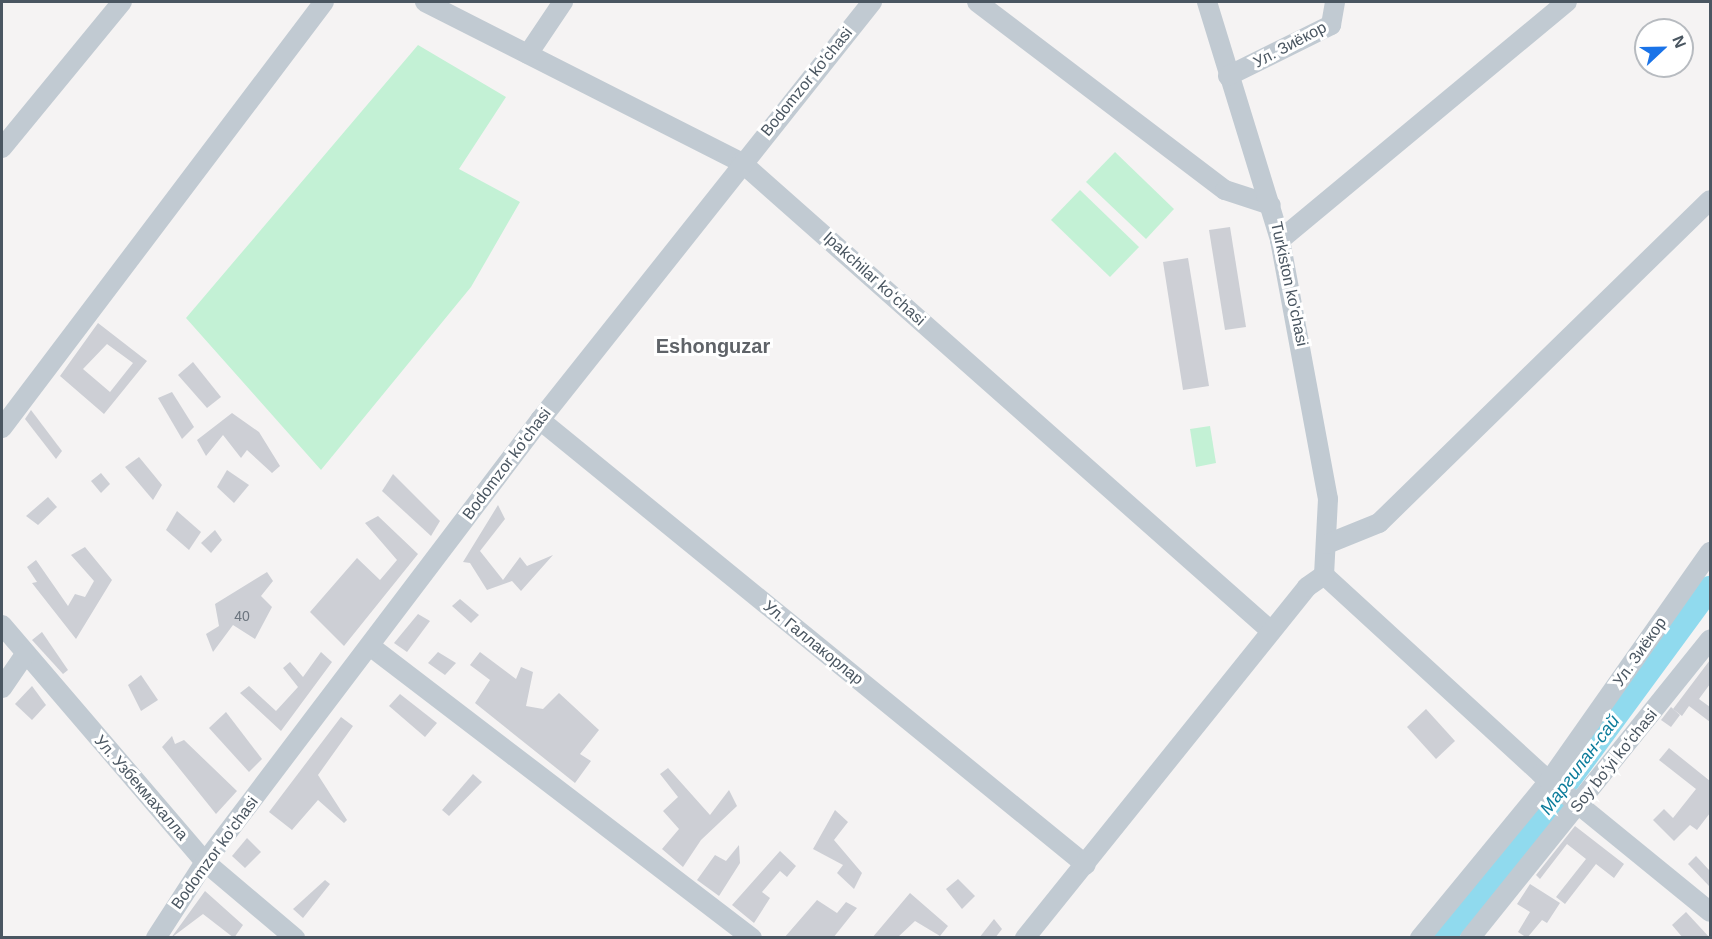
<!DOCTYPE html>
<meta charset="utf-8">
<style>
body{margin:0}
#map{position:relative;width:1712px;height:939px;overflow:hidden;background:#f5f3f3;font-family:Helvetica,sans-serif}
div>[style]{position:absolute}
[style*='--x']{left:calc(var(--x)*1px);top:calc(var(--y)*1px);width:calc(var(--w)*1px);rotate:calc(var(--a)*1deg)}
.green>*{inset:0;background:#c3f1d5}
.river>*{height:24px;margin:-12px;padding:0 12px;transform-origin:12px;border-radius:12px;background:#90daee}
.building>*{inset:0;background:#cdcfd5}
.minor>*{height:20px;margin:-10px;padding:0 10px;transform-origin:10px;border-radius:10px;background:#c1cad2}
span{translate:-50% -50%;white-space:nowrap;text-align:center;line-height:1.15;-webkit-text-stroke:6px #fff;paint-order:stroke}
.number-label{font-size:14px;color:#6b747e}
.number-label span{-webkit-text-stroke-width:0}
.street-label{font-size:16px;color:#4a5661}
.water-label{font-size:18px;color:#0c7c9b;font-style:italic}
.quarter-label{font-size:20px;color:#5f6368;font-weight:700}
.frame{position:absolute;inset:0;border:3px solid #4a5661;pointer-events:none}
.north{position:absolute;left:1634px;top:18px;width:60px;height:60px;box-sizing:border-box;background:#fff;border:2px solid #b7bbc0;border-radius:50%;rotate:68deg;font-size:16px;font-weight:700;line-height:24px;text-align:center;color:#4a5661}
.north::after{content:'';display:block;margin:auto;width:21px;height:27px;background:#1a73e8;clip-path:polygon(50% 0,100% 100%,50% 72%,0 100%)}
</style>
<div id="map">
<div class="green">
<i style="clip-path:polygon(418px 45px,506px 97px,459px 169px,520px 202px,471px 287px,321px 470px,186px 318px)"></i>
<i style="clip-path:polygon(1115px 152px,1174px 209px,1146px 239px,1086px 182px)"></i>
<i style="clip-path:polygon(1080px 190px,1139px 247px,1110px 277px,1051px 220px)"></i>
<i style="clip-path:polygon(1210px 426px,1216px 463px,1196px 467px,1190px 429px)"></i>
</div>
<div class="river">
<i style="--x:1443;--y:938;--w:169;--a:-51"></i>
<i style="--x:1549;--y:807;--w:272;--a:-53.7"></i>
</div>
<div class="building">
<i style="clip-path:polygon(1230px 227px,1246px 327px,1225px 330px,1209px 230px)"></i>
<i style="clip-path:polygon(1188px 258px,1209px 386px,1183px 390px,1163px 262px)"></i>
<i style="clip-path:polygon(evenodd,98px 323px,147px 361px,104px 414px,60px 376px,98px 323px,107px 344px,133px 363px,110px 392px,83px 369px,107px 344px)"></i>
<i style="clip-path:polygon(193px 362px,221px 397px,207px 408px,178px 375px)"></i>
<i style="clip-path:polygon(172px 392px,194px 427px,182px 439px,158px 398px)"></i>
<i style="clip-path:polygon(31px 410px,62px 451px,56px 459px,25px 419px)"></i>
<i style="clip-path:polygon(232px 413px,259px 432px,280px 466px,272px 473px,247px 450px,241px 458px,223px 435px,206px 456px,197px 440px)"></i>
<i style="clip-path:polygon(139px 457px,162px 485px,153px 500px,125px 467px)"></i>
<i style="clip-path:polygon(227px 470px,249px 485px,234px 503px,217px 487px)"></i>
<i style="clip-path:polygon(101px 473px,110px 484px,101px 493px,91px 481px)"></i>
<i style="clip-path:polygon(393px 474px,440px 521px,431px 536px,382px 491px)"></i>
<i style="clip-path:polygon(48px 497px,57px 507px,38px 525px,26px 516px)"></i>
<i style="clip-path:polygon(498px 505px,505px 519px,480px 551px,503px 580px,520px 557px,527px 566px,553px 555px,521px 591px,512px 581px,487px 590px,470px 563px,463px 562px)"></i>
<i style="clip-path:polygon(177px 511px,201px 532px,189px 550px,166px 530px)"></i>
<i style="clip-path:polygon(378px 516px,418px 554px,344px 646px,310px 612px,357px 558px,380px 580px,397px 560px,365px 523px)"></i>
<i style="clip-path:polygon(215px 530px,222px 540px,211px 553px,201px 543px)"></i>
<i style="clip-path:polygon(85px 547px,112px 580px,76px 639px,32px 583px,37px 582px,27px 567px,36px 560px,68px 606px,75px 594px,85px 597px,94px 581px,71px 555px)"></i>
<i style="clip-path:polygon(267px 572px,273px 581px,261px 596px,272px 607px,255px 639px,233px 625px,213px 652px,206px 634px,219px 626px,215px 604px)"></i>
<i style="clip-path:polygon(460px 599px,479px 615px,471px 623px,452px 606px)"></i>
<i style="clip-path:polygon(418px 614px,430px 621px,407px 652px,394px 643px)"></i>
<i style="clip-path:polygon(42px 632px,68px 670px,63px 674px,32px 640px)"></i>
<i style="clip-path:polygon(321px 652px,332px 662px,281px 731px,240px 693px,249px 686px,276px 711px,298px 687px,283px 668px,290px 662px,303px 677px)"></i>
<i style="clip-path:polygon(438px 652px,456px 663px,445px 675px,428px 663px)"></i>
<i style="clip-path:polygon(480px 652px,516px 679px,521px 667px,533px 672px,526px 706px,543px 709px,559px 693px,599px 730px,580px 754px,591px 761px,575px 783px,475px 703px,490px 680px,470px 665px)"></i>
<i style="clip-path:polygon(1710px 660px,1710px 684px,1699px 699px,1710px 707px,1710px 722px,1689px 706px,1682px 716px,1673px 709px)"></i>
<i style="clip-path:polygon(141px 675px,158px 700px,141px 711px,128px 685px)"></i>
<i style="clip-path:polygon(32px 686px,46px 705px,32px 720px,15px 704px)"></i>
<i style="clip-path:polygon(400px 694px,437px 723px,425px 737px,389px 706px)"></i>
<i style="clip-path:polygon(1671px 707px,1680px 715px,1671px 727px,1661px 720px)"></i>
<i style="clip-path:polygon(1426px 709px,1455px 741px,1436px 759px,1407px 727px)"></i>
<i style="clip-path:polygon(226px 712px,262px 759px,249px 772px,209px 728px)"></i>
<i style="clip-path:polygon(341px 717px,353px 726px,318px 775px,347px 820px,344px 823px,318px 800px,292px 830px,269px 812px)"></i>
<i style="clip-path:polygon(172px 736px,175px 744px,184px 740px,237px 791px,216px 814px,162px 747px)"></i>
<i style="clip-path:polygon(1669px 748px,1710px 781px,1710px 813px,1697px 830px,1690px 825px,1674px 841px,1653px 820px,1664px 809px,1673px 818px,1696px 789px,1659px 760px)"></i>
<i style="clip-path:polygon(668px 768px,710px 815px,729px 790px,737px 806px,701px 840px,683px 867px,662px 849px,679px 829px,663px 811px,678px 797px,660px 774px)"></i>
<i style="clip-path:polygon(473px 774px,482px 782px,449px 816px,442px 810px)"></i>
<i style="clip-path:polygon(835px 810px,848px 822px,834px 840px,862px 873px,854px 889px,837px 873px,843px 865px,813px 849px)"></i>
<i style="clip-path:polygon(1575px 826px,1624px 864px,1614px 878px,1596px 864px,1565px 904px,1556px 897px,1586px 859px,1567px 844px,1540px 879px,1536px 875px)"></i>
<i style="clip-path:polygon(247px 838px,261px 852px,245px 868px,232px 856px)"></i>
<i style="clip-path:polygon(739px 845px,740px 863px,719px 896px,697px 880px,715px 855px,726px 861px)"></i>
<i style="clip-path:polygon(780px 851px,796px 866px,787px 877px,780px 871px,762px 892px,770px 898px,754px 923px,732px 905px)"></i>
<i style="clip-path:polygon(1696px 856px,1710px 871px,1710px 887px,1688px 864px)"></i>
<i style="clip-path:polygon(958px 879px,975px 896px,962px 909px,946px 889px)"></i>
<i style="clip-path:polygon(325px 880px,330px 884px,303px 918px,293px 909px)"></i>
<i style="clip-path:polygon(1530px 884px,1560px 903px,1547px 923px,1542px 920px,1527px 938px,1518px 932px,1530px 912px,1517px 904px)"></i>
<i style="clip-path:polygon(205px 891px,243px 925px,234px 938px,203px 914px,171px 938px)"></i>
<i style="clip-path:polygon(910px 893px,948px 926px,940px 936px,915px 921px,897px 938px,872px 938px)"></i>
<i style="clip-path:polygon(817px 900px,837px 913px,846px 902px,857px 908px,833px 938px,784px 938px)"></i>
<i style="clip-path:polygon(1686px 912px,1710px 938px,1683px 938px,1672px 925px)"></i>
<i style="clip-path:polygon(994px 919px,1002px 929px,995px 938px,979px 938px)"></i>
</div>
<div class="minor">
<i style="--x:425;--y:2;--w:354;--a:26.9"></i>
<i style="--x:741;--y:162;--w:708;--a:41.51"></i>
<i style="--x:977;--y:2;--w:311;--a:37.2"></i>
<i style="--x:1225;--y:190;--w:48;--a:18.1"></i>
<i style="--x:1207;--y:2;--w:249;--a:72.9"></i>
<i style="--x:1280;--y:240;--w:263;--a:79.5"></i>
<i style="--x:1328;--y:499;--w:76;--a:93"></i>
<i style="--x:528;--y:54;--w:63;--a:-56.1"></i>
<i style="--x:1228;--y:76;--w:115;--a:-26.3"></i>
<i style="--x:1331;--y:25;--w:23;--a:-80"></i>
<i style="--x:2;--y:148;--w:189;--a:-50.6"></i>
<i style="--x:1280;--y:240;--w:373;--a:-39.7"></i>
<i style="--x:540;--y:420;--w:704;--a:39.18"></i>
<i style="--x:2;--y:428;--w:534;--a:-52.92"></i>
<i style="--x:1327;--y:544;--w:56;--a:-22"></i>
<i style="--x:1379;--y:523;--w:462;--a:-44.3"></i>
<i style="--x:1324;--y:575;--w:294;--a:42.5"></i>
<i style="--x:1541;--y:774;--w:218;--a:39.2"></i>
<i style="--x:2;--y:625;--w:312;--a:49.4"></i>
<i style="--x:205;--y:862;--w:118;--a:40.2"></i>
<i style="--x:370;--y:646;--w:481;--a:37.4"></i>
<i style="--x:2;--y:688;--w:42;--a:-55.6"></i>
<i style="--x:156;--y:938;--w:90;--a:-57.2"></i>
<i style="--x:205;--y:862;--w:555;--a:-52.84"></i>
<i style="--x:540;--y:420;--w:534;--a:-51.54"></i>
<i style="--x:1025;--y:938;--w:450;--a:-51.2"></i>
<i style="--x:1307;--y:587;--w:21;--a:-35"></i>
<i style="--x:1420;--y:938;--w:203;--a:-50.6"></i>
<i style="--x:1549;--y:781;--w:280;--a:-54.9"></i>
<i style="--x:1470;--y:938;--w:383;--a:-51.2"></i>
</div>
<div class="number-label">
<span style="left:242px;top:616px">40</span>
</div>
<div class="street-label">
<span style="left:1290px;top:45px;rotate:-28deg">Ул. Зиёкор</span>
<span style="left:807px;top:82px;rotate:-51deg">Bodomzor ko'chasi</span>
<span style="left:874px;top:279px;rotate:42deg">Ipakchilar koʻchasi</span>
<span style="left:1289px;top:284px;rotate:78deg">Turkiston ko'chasi</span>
<span style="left:507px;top:464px;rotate:-53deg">Bodomzor ko'chasi</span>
<span style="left:813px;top:643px;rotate:39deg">Ул. Галлакорлар</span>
<span style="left:1640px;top:652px;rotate:-55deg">Ул. Зиёкор</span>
<span style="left:1614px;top:761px;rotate:-51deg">Soy boʻyi koʻchasi</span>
<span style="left:141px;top:788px;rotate:49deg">Ул. Узбекмахалла</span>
<span style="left:215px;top:853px;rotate:-54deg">Bodomzor ko'chasi</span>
</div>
<div class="water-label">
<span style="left:1580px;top:765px;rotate:-53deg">Маргилан-сай</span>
</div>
<div class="quarter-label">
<span style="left:713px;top:346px">Eshonguzar</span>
</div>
<div class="frame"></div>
<div class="north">N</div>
</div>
